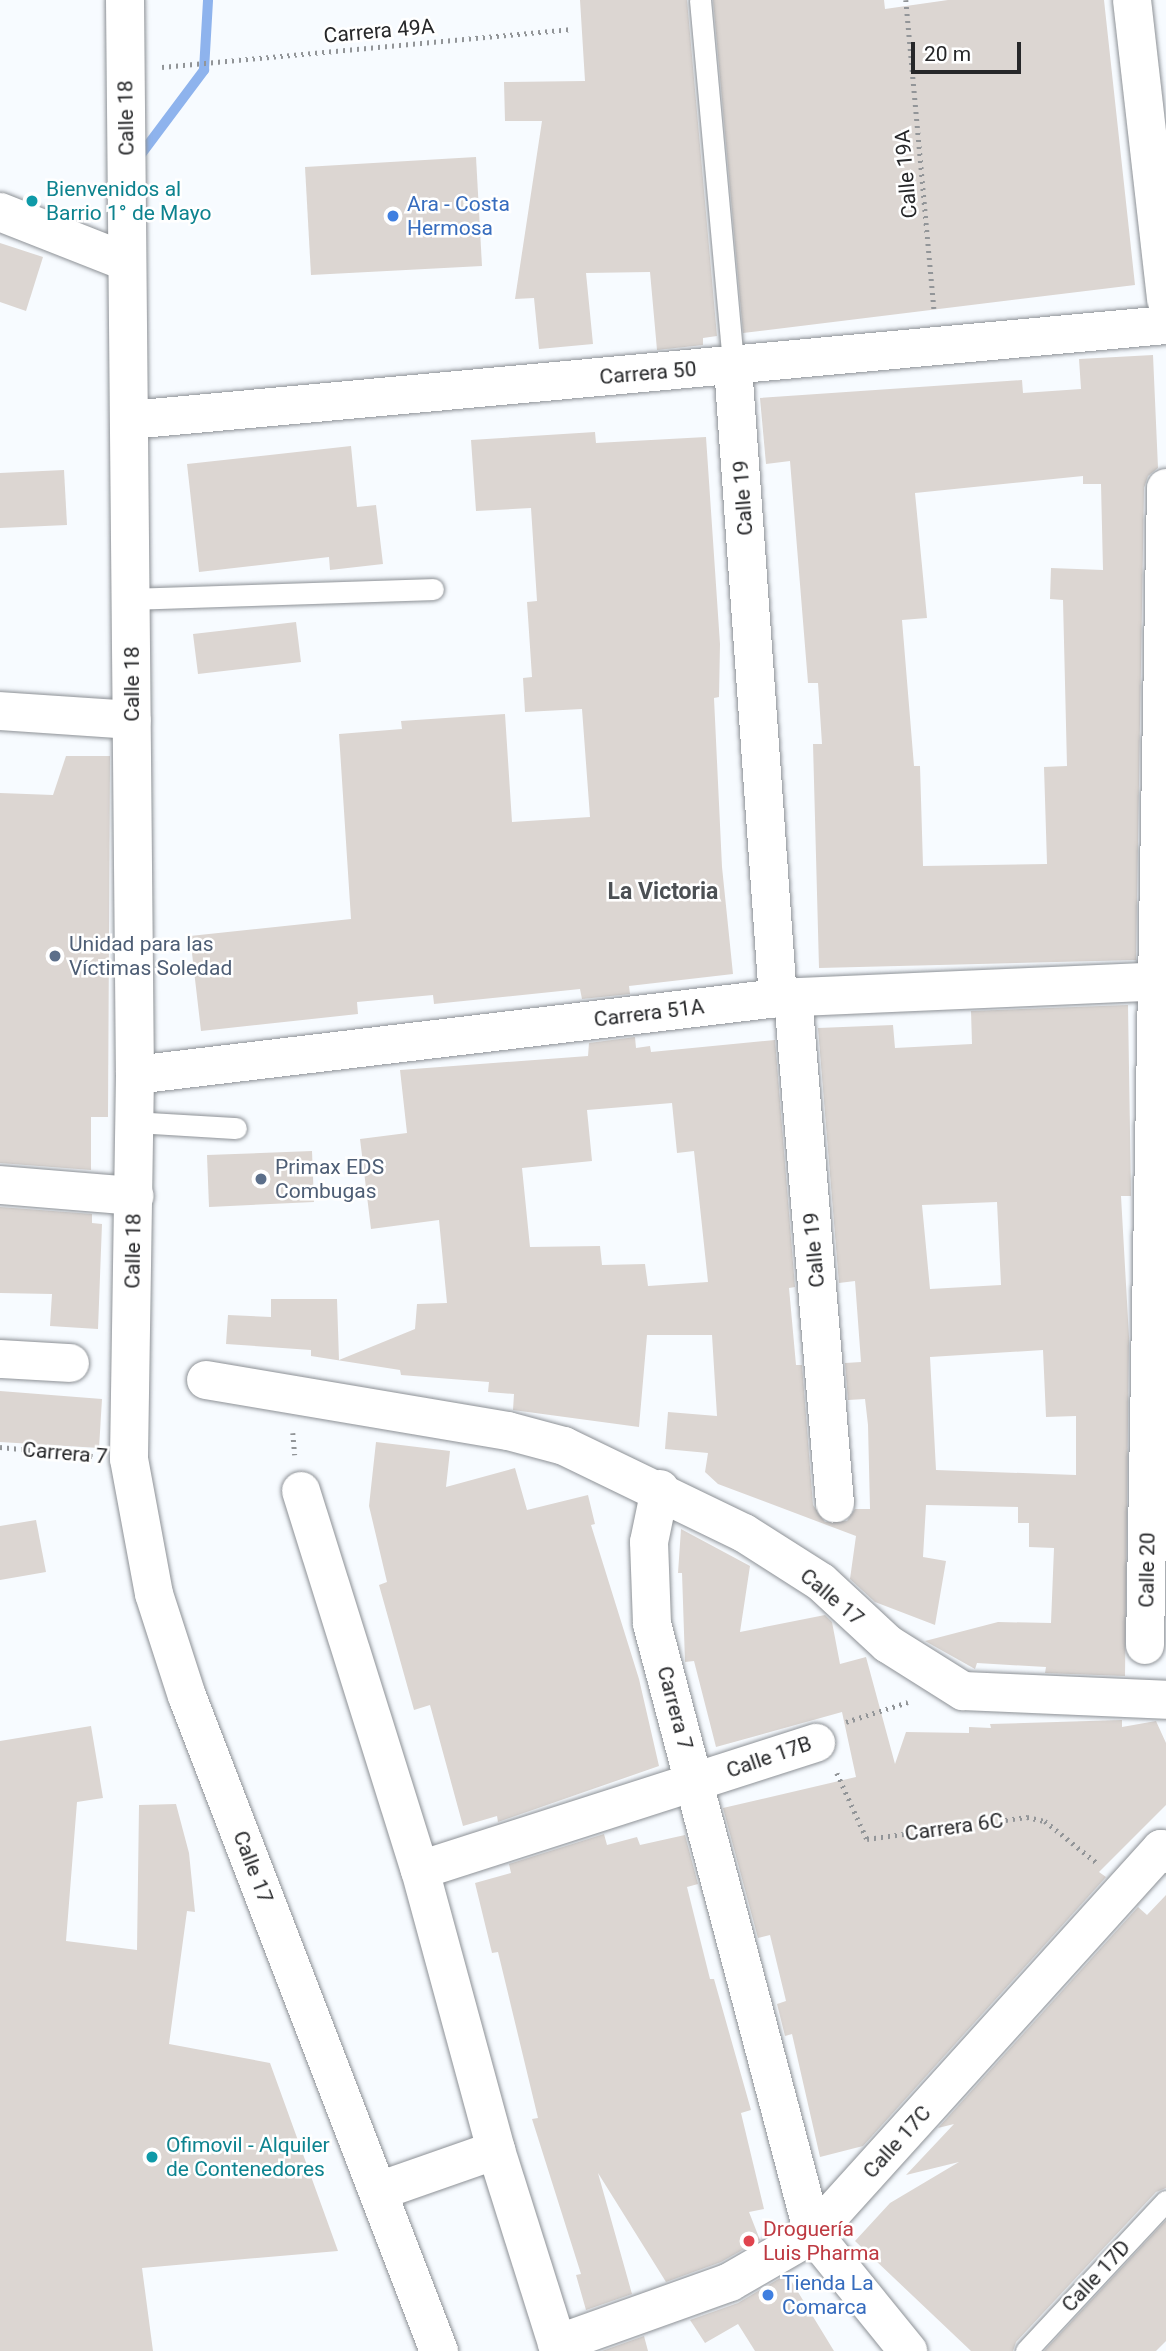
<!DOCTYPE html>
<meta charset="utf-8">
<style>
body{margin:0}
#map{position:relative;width:1166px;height:2351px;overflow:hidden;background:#f7fbff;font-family:Roboto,sans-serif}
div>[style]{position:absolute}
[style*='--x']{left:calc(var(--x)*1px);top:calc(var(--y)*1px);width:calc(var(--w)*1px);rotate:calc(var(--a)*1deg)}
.stream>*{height:10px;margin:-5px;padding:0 5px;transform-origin:5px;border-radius:5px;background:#8eb3ed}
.building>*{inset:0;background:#dcd6d2}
.path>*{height:4.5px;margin-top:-2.25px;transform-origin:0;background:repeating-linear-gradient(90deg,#929598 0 2px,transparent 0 7px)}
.roads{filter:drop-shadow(0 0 2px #8d9196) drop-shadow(0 0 2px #8d9196)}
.lane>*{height:21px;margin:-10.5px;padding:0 10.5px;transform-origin:10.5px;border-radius:10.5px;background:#fff}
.street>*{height:38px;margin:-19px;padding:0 19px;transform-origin:19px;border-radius:19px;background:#fff}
.secondary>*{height:38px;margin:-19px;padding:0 19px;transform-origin:19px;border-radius:19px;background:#fff}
.dots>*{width:19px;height:19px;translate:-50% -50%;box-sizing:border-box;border:4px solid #fff;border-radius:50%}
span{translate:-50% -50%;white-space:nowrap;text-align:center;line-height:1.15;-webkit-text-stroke:5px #fff;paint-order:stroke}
.street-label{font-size:21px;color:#262729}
.culture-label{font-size:21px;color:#0d838f}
.left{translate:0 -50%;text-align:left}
.shop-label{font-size:21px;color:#366cbe}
.service-label{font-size:21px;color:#4e5e75}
.health-label{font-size:21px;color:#be3a42}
.neighbourhood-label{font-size:23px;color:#4c5054;font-weight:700}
.scale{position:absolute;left:911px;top:42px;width:110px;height:32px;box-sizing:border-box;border:4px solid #262729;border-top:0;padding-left:9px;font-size:21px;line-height:24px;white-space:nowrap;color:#262729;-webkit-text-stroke:5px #fff;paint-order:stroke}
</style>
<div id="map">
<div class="stream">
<i style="--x:139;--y:157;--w:109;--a:-53.2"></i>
<i style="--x:204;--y:70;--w:70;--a:-86.7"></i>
</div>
<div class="building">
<i style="clip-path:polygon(580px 0,687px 0,717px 336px,703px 338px,703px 345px,657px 350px,650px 272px,586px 273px,593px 344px,539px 349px,534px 298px,515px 299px,542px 121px,505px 121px,504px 82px,585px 81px)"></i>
<i style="clip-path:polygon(713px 0,884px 0,885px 9px,948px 0,1104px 0,1135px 285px,743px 333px)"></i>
<i style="clip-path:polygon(476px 157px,482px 266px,311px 275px,305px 167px)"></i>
<i style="clip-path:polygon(0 243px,43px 257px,26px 311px,0 302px)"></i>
<i style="clip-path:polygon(evenodd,1153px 355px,1158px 468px,1148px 476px,1144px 488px,1136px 960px,819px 968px,813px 744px,822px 744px,818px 683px,808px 683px,790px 461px,766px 464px,760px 398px,1022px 380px,1023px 393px,1081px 389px,1079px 359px,1153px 355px,1083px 476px,1083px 484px,1101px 484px,1103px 570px,1051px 568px,1050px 599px,1063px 600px,1067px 766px,1044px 767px,1047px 864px,923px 866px,920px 766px,914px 766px,902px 620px,927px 618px,915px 493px,1083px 476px)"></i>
<i style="clip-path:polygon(595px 432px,596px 443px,706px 437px,720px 644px,719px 697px,714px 698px,722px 867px,733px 974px,629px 986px,630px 994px,582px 999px,580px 989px,434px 1004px,433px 995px,357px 1002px,358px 1014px,201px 1031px,190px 936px,351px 919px,339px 734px,402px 729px,401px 721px,505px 714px,512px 822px,590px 817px,582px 709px,525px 712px,523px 678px,532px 677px,527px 602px,537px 601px,531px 508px,476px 511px,471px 440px)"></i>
<i style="clip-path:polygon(351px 446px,357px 507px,376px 505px,383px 564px,330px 570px,329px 557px,199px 572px,187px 464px)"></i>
<i style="clip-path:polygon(64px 470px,67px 525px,0 528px,0 473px)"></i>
<i style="clip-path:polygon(296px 622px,301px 662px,198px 674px,193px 634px)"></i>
<i style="clip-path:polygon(66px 756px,110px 756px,108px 1117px,91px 1117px,91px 1170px,0 1163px,0 793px,53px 795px)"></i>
<i style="clip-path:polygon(evenodd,1128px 1005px,1131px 1196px,1121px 1196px,1129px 1337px,1125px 1676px,1045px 1673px,1046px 1667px,977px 1663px,975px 1669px,925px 1641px,998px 1622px,1051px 1623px,1054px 1548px,1029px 1547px,1029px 1523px,1018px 1523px,1018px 1507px,926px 1505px,923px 1557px,946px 1561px,935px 1625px,875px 1602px,850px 1579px,856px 1536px,718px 1484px,705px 1472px,708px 1453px,665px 1449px,668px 1412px,717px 1416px,712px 1335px,647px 1335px,639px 1427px,513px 1410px,514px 1394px,488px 1392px,489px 1382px,401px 1375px,400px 1370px,311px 1356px,311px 1350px,226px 1344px,228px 1315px,271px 1317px,271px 1299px,337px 1299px,339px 1360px,415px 1329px,417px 1304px,447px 1303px,439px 1220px,371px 1229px,360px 1139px,407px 1133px,400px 1070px,588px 1056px,589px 1043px,635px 1037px,636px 1048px,650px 1046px,651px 1052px,775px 1040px,795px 1287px,789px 1288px,796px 1365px,802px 1365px,813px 1505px,825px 1522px,847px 1521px,855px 1509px,870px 1509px,868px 1425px,865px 1399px,848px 1400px,845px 1363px,861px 1362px,855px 1281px,839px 1283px,818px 1028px,893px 1025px,895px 1048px,972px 1044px,971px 1011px,1128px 1005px,672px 1103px,677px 1153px,694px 1151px,708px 1282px,648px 1286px,645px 1264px,602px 1265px,600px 1246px,530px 1247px,522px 1168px,592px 1161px,587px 1110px,672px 1103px,1128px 1005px,997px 1202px,1001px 1285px,930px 1289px,922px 1205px,997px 1202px,1128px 1005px,1043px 1350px,1046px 1417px,1076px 1416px,1076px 1475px,936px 1470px,930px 1357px,1043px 1350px)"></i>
<i style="clip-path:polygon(312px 1151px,314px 1202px,209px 1207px,207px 1155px)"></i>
<i style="clip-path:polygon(0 1207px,92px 1214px,92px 1223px,102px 1224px,98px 1329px,50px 1326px,52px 1294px,0 1293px)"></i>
<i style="clip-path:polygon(0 1391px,102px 1399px,99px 1448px,0 1442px)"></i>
<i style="clip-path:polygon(376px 1442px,450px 1451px,446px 1487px,515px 1468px,527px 1510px,588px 1495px,595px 1524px,591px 1525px,639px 1679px,659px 1766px,498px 1822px,497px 1816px,463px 1826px,430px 1705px,414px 1710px,379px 1585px,387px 1582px,369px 1506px)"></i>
<i style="clip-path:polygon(36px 1520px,46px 1572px,0 1580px,0 1526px)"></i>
<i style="clip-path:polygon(681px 1529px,750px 1566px,740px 1632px,825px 1615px,832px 1622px,840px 1664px,866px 1657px,895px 1764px,906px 1732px,969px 1733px,969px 1727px,991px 1728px,990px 1724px,1122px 1720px,1122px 1727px,1156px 1721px,1166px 1743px,1166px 1805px,1099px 1872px,1106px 1877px,863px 2146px,820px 2157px,792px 2034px,785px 2036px,777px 2004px,786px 2001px,770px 1935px,758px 1938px,723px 1808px,856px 1777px,842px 1712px,716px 1747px,694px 1661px,685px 1662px,682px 1573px,678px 1573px)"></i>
<i style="clip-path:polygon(91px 1726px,103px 1798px,77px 1802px,66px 1941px,137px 1950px,139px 1805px,176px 1804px,189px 1853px,195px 1912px,187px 1911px,169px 2044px,270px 2063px,338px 2251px,142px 2268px,153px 2351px,0 2351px,0 1741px)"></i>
<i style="clip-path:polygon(604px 1834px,607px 1845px,637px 1837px,640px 1845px,685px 1835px,698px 1884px,687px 1887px,710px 1979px,714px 1979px,751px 2110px,741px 2113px,764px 2209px,749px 2212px,760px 2240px,721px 2262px,666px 2282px,598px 2173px,632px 2294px,586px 2310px,576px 2275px,581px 2274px,532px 2119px,538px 2118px,498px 1952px,492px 1953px,475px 1883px,511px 1873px,509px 1864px)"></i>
<i style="clip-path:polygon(1166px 1895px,1166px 2188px,1156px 2192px,1016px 2342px,1013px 2351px,971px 2351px,855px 2241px,890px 2203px,959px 2162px,906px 2175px,954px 2124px,938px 2128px,1138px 1907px,1147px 1915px)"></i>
<i style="clip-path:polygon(1166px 2220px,1166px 2341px,1156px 2351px,1044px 2351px)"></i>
<i style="clip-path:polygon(787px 2274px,834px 2351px,755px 2351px,738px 2324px,705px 2343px,690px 2320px,738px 2303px)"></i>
<i style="clip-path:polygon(644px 2336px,648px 2351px,602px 2351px)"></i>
</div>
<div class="path">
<i style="--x:906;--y:0;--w:310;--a:84.8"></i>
<i style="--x:162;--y:67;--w:412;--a:-5.3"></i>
<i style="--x:293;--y:1433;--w:22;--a:85"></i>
<i style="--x:0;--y:1447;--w:93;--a:5.5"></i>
<i style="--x:846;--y:1722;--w:65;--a:-17.9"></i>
<i style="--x:837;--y:1773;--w:72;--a:65.6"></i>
<i style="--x:867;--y:1839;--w:162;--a:-7.8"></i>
<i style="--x:1027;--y:1817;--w:18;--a:13"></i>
<i style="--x:1045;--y:1821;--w:67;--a:38.9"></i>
</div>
<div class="roads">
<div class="lane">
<i style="--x:700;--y:0;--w:367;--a:84.8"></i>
<i style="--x:131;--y:599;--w:302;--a:-1.9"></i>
<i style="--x:134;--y:1122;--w:102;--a:3.4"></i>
<i style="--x:1026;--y:2351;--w:205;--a:-47"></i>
</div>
<div class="street">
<i style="--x:1132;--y:0;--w:302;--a:83.5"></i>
<i style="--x:0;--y:212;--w:136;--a:21.5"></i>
<i style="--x:733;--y:366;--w:634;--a:85.93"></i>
<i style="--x:130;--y:420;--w:1040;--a:-5.24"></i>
<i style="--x:0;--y:711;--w:132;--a:3.9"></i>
<i style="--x:793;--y:997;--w:508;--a:85.26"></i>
<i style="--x:135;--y:1075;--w:648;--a:-6.83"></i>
<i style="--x:778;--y:998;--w:388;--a:-2.5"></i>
<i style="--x:0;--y:1185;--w:135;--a:4.7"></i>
<i style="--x:0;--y:1359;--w:70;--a:3.3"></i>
<i style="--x:206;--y:1380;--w:306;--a:9.6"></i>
<i style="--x:508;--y:1431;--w:58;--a:15"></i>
<i style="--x:564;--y:1446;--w:200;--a:25.8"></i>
<i style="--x:744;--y:1533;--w:91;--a:32.5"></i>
<i style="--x:821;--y:1582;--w:91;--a:42.8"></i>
<i style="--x:888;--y:1644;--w:89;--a:32.1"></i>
<i style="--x:963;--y:1691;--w:203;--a:2.5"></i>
<i style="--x:660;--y:1489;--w:54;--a:101.7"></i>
<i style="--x:649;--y:1542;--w:82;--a:87.9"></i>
<i style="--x:652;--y:1624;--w:631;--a:75.21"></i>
<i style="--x:813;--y:2234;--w:151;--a:50.9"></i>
<i style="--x:301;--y:1491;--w:397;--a:72.6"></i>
<i style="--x:420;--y:1870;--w:290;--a:74.8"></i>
<i style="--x:496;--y:2150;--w:203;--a:72.5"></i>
<i style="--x:557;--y:2344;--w:184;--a:-19.7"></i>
<i style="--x:730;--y:2282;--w:96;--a:-30"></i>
<i style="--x:813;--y:2234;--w:519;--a:-47.89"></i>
<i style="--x:1161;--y:1849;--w:7;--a:45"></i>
<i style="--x:1145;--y:1645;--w:1157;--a:-88.96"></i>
<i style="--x:420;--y:1870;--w:416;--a:-17.8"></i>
<i style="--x:379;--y:2191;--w:124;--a:-19.3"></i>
</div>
<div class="secondary">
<i style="--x:125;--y:0;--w:1075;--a:89.47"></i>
<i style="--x:135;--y:1075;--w:384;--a:90.9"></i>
<i style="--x:129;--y:1459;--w:137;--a:79.5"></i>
<i style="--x:154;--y:1594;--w:107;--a:72.1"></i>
<i style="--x:187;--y:1696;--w:702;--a:68.96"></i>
</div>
</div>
<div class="dots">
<i style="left:32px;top:201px;background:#0f9aa8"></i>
<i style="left:393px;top:216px;background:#3f7fe0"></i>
<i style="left:55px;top:956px;background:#5c6f8a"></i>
<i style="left:261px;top:1179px;background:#5c6f8a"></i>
<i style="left:152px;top:2157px;background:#0f9aa8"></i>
<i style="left:749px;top:2241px;background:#e0444e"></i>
<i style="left:768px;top:2295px;background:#3f7fe0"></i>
</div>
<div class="street-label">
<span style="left:379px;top:31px;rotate:-5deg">Carrera 49A</span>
<span style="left:126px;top:118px;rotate:-91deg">Calle 18</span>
<span style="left:906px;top:174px;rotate:-95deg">Calle 19A</span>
<span style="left:648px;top:373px;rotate:-5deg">Carrera 50</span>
<span style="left:743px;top:498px;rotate:-94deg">Calle 19</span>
<span style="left:132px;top:684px;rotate:-90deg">Calle 18</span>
<span style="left:649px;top:1013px;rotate:-7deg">Carrera 51A</span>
<span style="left:814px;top:1250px;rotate:-95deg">Calle 19</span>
<span style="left:133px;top:1251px;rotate:-89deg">Calle 18</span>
<span style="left:65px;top:1453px;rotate:5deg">Carrera 7</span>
<span style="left:1147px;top:1570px;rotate:-89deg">Calle 20</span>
<span style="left:832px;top:1597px;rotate:40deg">Calle 17</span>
<span style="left:675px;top:1708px;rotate:75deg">Carrera 7</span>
<span style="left:769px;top:1757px;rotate:-19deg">Calle 17B</span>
<span style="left:954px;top:1827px;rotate:-8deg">Carrera 6C</span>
<span style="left:253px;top:1867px;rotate:69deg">Calle 17</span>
<span style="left:897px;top:2142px;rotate:-48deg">Calle 17C</span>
<span style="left:1096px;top:2276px;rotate:-47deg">Calle 17D</span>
</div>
<div class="culture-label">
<span class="left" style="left:46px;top:201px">Bienvenidos al<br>Barrio 1° de Mayo</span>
<span class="left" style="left:166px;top:2157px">Ofimovil - Alquiler<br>de Contenedores</span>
</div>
<div class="shop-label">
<span class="left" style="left:407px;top:216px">Ara - Costa<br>Hermosa</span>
<span class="left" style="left:782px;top:2295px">Tienda La<br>Comarca</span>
</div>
<div class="service-label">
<span class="left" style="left:69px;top:956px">Unidad para las<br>Víctimas Soledad</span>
<span class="left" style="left:275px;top:1179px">Primax EDS<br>Combugas</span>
</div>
<div class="health-label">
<span class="left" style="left:763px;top:2241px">Droguería<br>Luis Pharma</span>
</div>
<div class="neighbourhood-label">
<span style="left:663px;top:892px">La Victoria</span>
</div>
<div class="scale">20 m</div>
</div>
